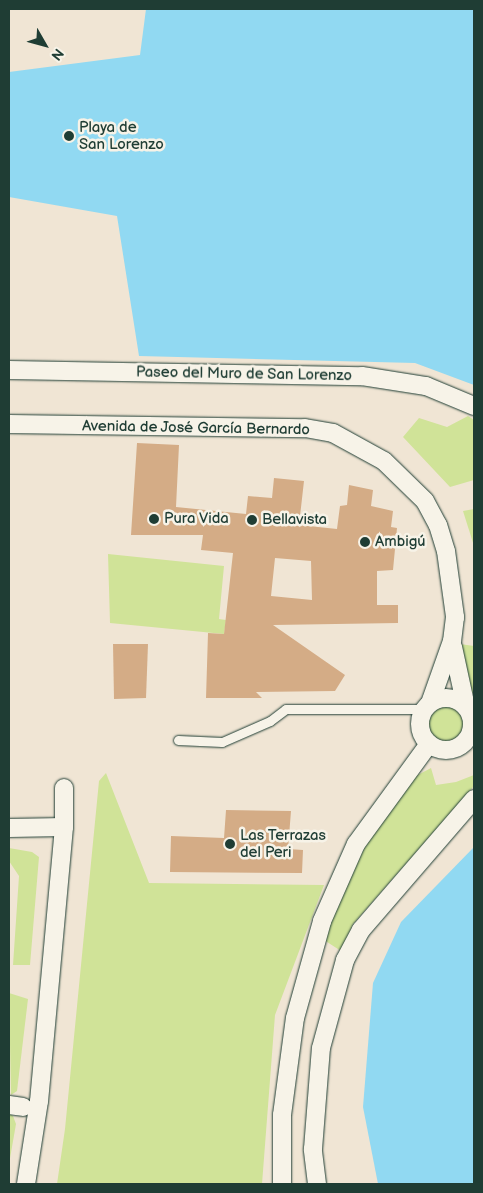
<!DOCTYPE html>
<meta charset="utf-8">
<style>
body{margin:0}
#map{position:relative;width:483px;height:1193px;overflow:hidden;background:#f0e5d4;font-family:"Balsamiq Sans",sans-serif}
div>[style]{position:absolute}
[style*='--x']{left:calc(var(--x)*1px);top:calc(var(--y)*1px);width:calc(var(--w)*1px);rotate:calc(var(--a)*1deg)}
.green>*{inset:0;background:#d0e398}
.round{border-radius:50%}
.water>*{inset:0;background:#91d9f2}
.building>*{inset:0;background:#d4ac86}
.roads{filter:drop-shadow(0 0 1px #1f3d34) drop-shadow(0 0 1px #1f3d34)}
.lane>*{height:9px;margin:-4.5px;padding:0 4.5px;transform-origin:4.5px;border-radius:4.5px;background:#f7f3e8}
.street>*{height:18px;margin:-9px;padding:0 9px;transform-origin:9px;border-radius:9px;background:#f7f3e8}
.street>.ring{margin:-9px;padding:0;box-sizing:content-box;background:none;border:18px solid #f7f3e8;border-radius:50%}
.dots>*{width:14px;height:14px;translate:-50% -50%;box-sizing:border-box;border:2px solid #f7f3e8;border-radius:50%}
span{translate:-50% -50%;white-space:nowrap;text-align:center;line-height:1.15;-webkit-text-stroke:5px #f7f3e8;paint-order:stroke}
.poi-label{font-size:15px;color:#1f3d34}
.left{translate:0 -50%;text-align:left}
.street-label{font-size:15px;color:#1f3d34}
.frame{position:absolute;inset:0;border:10px solid #1f3d34;pointer-events:none}
.north{position:absolute;left:20px;top:20px;width:50px;height:50px;-webkit-text-stroke:4px #f7f3e8;paint-order:stroke;rotate:128deg;font-size:14px;font-weight:700;line-height:20px;text-align:center;color:#1f3d34}
.north::after{content:'';display:block;margin:auto;width:18px;height:22px;background:#1f3d34;clip-path:polygon(50% 0,100% 100%,50% 72%,0 100%)}
</style>
<div id="map">
<div class="green">
<i style="clip-path:polygon(468px 416px,474px 420px,474px 480px,450px 487px,403px 437px,419px 418px,447px 427px)"></i>
<i style="clip-path:polygon(474px 509px,474px 546px,463px 511px)"></i>
<i style="clip-path:polygon(108px 554px,224px 566px,219px 619px,226px 620px,224px 634px,110px 623px)"></i>
<i style="clip-path:polygon(460px 644px,474px 646px,474px 694px,464px 685px)"></i>
<i class="round" style="left:420px;top:698px;width:52px;height:52px"></i>
<i style="clip-path:polygon(431px 768px,436px 785px,456px 782px,474px 775px,474px 786px,353px 924px,341px 951px,324px 940px,339px 899px,369px 839px,410px 779px)"></i>
<i style="clip-path:polygon(106px 773px,149px 883px,324px 885px,275px 1015px,262px 1184px,57px 1184px,65px 1129px,99px 781px)"></i>
<i style="clip-path:polygon(9px 848px,32px 852px,39px 857px,30px 965px,13px 965px,19px 876px,9px 861px)"></i>
<i style="clip-path:polygon(9px 993px,28px 999px,17px 1091px,11px 1095px)"></i>
<i style="clip-path:polygon(9px 1113px,13px 1116px,16px 1124px,9px 1164px)"></i>
</div>
<div class="water">
<i style="clip-path:polygon(146px 9px,474px 9px,474px 385px,415px 363px,139px 356px,117px 216px,9px 197px,9px 72px,140px 55px)"></i>
<i style="clip-path:polygon(474px 847px,474px 1184px,378px 1184px,363px 1107px,373px 983px,401px 922px)"></i>
</div>
<div class="building">
<i style="clip-path:polygon(evenodd,137px 443px,179px 445px,176px 507px,246px 514px,248px 496px,272px 498px,274px 478px,304px 481px,299px 525px,337px 529px,340px 506px,347px 505px,349px 485px,373px 490px,371px 506px,393px 511px,391px 527px,397px 528px,393px 570px,377px 571px,377px 605px,398px 605px,398px 623px,273px 625px,345px 675px,335px 691px,256px 692px,262px 698px,206px 698px,208px 633px,224px 634px,233px 553px,201px 550px,203px 535px,131px 535px,137px 443px,275px 558px,311px 561px,312px 600px,271px 596px,275px 558px)"></i>
<i style="clip-path:polygon(113px 644px,148px 644px,146px 698px,114px 699px)"></i>
<i style="clip-path:polygon(226px 810px,291px 811px,288px 849px,303px 850px,302px 873px,170px 872px,171px 836px,224px 838px)"></i>
</div>
<div class="roads">
<div class="lane">
<i style="--x:178;--y:740;--w:44;--a:2.6"></i>
<i style="--x:222;--y:742;--w:52;--a:-23.6"></i>
<i style="--x:270;--y:721;--w:20;--a:-37"></i>
<i style="--x:286;--y:709;--w:138;--a:0"></i>
</div>
<div class="street">
<i style="--x:9;--y:370;--w:353;--a:1"></i>
<i style="--x:362;--y:376;--w:65;--a:8.9"></i>
<i style="--x:426;--y:386;--w:52;--a:22.6"></i>
<i style="--x:9;--y:424;--w:296;--a:0.8"></i>
<i style="--x:305;--y:428;--w:28;--a:10"></i>
<i style="--x:333;--y:433;--w:58;--a:28.8"></i>
<i style="--x:384;--y:461;--w:57;--a:44.3"></i>
<i style="--x:425;--y:501;--w:27;--a:62"></i>
<i style="--x:438;--y:525;--w:27;--a:73"></i>
<i style="--x:446;--y:551;--w:67;--a:82.2"></i>
<i style="--x:455;--y:617;--w:24;--a:97"></i>
<i style="--x:452;--y:641;--w:66;--a:109.5"></i>
<i style="--x:453;--y:647;--w:61;--a:77.8"></i>
<i class="ring" style="left:420px;top:698px;width:34px;height:34px"></i>
<i style="--x:64;--y:788;--w:39;--a:90"></i>
<i style="--x:9;--y:828;--w:55;--a:-1"></i>
<i style="--x:64;--y:827;--w:275;--a:95.2"></i>
<i style="--x:39;--y:1101;--w:84;--a:98.9"></i>
<i style="--x:9;--y:1105;--w:14;--a:8"></i>
<i style="--x:282;--y:1184;--w:69;--a:-90"></i>
<i style="--x:282;--y:1115;--w:98;--a:-82.4"></i>
<i style="--x:295;--y:1018;--w:101;--a:-74.4"></i>
<i style="--x:322;--y:921;--w:84;--a:-66.2"></i>
<i style="--x:356;--y:844;--w:124;--a:-53.9"></i>
<i style="--x:317;--y:1184;--w:35;--a:-97"></i>
<i style="--x:313;--y:1149;--w:101;--a:-85.5"></i>
<i style="--x:321;--y:1048;--w:91;--a:-74.7"></i>
<i style="--x:345;--y:960;--w:34;--a:-62"></i>
<i style="--x:361;--y:930;--w:173;--a:-49.2"></i>
</div>
</div>
<div class="dots">
<i style="left:69px;top:136px;background:#1f3d34"></i>
<i style="left:154px;top:519px;background:#1f3d34"></i>
<i style="left:252px;top:520px;background:#1f3d34"></i>
<i style="left:365px;top:542px;background:#1f3d34"></i>
<i style="left:230px;top:844px;background:#1f3d34"></i>
</div>
<div class="poi-label">
<span class="left" style="left:79px;top:136px">Playa de<br>San Lorenzo</span>
<span class="left" style="left:164px;top:519px">Pura Vida</span>
<span class="left" style="left:262px;top:520px">Bellavista</span>
<span class="left" style="left:375px;top:542px">Ambigú</span>
<span class="left" style="left:240px;top:844px">Las Terrazas<br>del Peri</span>
</div>
<div class="street-label">
<span style="left:244px;top:374px;rotate:1deg">Paseo del Muro de San Lorenzo</span>
<span style="left:196px;top:428px;rotate:1deg">Avenida de José García Bernardo</span>
</div>
<div class="frame"></div>
<div class="north">N</div>
</div>
